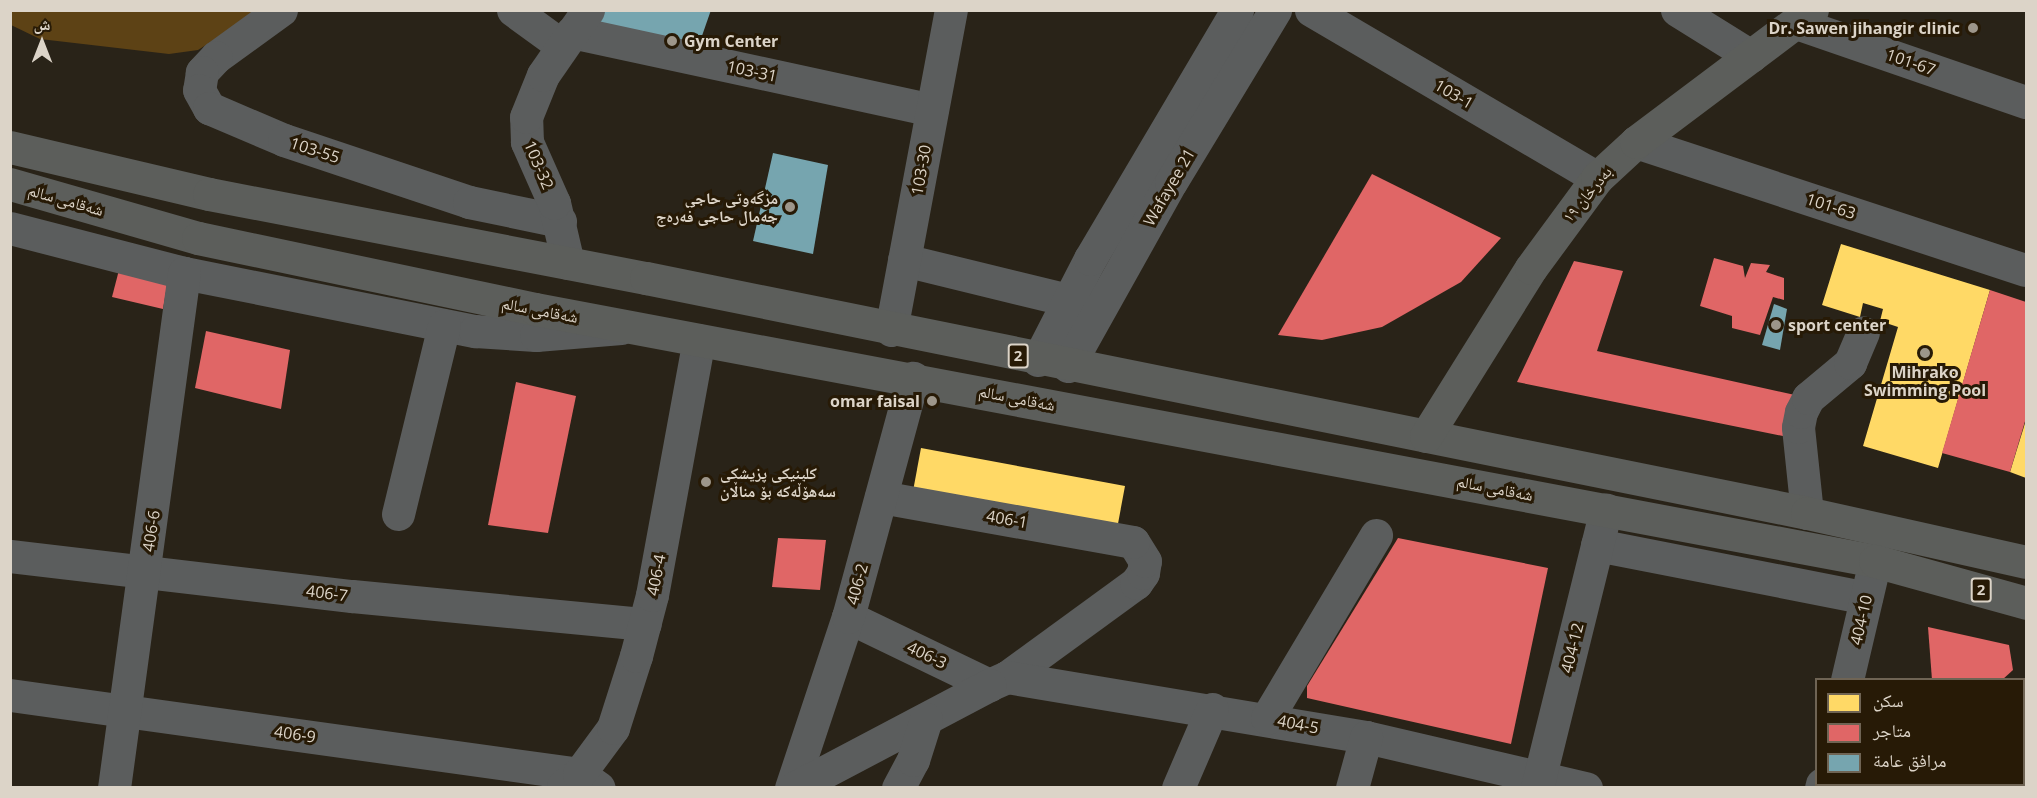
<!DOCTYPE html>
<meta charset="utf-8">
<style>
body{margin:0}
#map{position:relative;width:2037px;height:798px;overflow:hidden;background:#292318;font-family:"Open Sans","Noto Naskh Arabic",sans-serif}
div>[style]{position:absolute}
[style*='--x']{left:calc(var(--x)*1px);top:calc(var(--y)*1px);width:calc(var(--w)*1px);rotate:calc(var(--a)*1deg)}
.green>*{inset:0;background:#5d4215}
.homes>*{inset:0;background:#ffd966}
.shops>*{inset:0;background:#e06666}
.public>*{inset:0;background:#76a5af}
.minor>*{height:33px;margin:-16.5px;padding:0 16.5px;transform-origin:16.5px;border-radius:16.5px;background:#5b5d5d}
.major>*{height:33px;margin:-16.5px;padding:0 16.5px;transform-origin:16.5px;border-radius:16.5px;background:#5c5e5b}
.dots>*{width:16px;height:16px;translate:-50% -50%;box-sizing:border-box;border:3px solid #271a06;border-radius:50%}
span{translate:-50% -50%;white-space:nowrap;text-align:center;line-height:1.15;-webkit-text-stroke:6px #271a06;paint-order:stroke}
.shield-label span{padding:2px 4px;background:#271a06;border:2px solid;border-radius:4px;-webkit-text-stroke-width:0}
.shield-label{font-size:15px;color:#dcd4c8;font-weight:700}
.poi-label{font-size:16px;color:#dcd4c8;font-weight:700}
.right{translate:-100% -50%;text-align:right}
.left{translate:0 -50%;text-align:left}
.street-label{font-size:16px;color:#dcd4c8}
.frame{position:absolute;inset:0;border:12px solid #dcd4c8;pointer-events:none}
.legend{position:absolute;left:1815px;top:678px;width:210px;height:108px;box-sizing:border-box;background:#271a06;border:2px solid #6f6454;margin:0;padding:8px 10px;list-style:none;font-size:18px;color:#dcd4c8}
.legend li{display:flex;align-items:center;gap:12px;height:30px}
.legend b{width:30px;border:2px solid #6f6454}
.north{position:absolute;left:12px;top:12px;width:60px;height:60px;-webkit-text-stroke:4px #271a06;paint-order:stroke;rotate:0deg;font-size:16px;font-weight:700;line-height:24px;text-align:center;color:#dcd4c8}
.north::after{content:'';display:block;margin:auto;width:21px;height:27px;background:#dcd4c8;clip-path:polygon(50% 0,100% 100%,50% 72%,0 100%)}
</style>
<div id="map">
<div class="green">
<i style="clip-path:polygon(11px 11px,260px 11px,198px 50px,169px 54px,40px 39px,11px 25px)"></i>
</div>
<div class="homes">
<i style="clip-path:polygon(1841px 244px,1990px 290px,1938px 468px,1863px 446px,1898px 327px,1880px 321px,1883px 309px,1863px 303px,1860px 317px,1822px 305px)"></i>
<i style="clip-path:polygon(2026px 420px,2026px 478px,2010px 472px)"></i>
<i style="clip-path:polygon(921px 448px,1125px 486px,1117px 529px,913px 491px)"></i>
</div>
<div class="shops">
<i style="clip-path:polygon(1372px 174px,1501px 238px,1461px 282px,1382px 327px,1322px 340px,1278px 335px)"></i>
<i style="clip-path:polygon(1714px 258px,1743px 266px,1745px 278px,1751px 263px,1770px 265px,1766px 272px,1784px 278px,1784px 300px,1773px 297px,1760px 335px,1732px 328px,1732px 316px,1700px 306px)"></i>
<i style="clip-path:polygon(1574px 261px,1623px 271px,1597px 351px,1795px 395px,1783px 436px,1517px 382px)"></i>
<i style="clip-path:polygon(119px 270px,168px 280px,163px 309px,112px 297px)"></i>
<i style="clip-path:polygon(1990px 290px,2026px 302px,2026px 418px,2010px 472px,1942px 453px)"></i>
<i style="clip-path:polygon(206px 331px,290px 350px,281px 409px,195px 388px)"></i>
<i style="clip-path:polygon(516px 382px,576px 396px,548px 533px,488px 525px)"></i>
<i style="clip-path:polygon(778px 538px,826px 540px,820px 590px,772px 587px)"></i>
<i style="clip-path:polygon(1398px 538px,1548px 568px,1511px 744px,1307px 698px,1307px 686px)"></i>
<i style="clip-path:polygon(1928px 627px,2009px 645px,2013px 670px,2002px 680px,1932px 680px)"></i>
</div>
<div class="public">
<i style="clip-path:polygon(606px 10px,711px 10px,696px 53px,591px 30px)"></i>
<i style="clip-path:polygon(773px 153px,828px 165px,813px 254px,753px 241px)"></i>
<i style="clip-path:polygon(1774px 304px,1787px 309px,1780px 350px,1762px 345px)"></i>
</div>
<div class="minor">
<i style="--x:281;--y:10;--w:80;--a:144.1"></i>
<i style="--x:216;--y:57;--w:21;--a:133"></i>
<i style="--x:202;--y:72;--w:18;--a:99"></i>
<i style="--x:199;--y:90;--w:21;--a:61"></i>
<i style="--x:209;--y:108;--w:82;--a:23.1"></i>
<i style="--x:284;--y:140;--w:195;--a:18.5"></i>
<i style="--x:469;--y:202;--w:93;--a:11.8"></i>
<i style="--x:513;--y:10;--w:59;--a:36.1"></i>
<i style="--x:1311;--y:10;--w:332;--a:30.4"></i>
<i style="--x:1677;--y:10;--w:87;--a:31.9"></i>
<i style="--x:1796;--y:23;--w:243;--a:19"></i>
<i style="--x:572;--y:32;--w:368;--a:12.2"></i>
<i style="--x:1636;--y:142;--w:410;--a:18.2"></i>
<i style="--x:10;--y:228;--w:180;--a:14.5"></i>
<i style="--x:184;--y:273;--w:297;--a:11.3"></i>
<i style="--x:475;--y:331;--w:61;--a:3.8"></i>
<i style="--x:536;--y:335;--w:85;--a:-4.7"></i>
<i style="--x:904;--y:260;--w:169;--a:13.7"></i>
<i style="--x:568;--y:263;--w:62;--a:-103.1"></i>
<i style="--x:554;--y:203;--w:67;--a:-113.9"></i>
<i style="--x:527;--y:142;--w:25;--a:-92"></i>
<i style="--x:526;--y:117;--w:45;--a:-68"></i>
<i style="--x:543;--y:75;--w:79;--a:-55.3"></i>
<i style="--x:891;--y:330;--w:326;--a:-79.4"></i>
<i style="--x:1038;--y:360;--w:114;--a:-62.8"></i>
<i style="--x:1090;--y:259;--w:289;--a:-59.4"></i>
<i style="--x:1068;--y:366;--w:211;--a:-60.8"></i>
<i style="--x:1171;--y:182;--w:201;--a:-58.8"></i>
<i style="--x:1807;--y:513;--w:86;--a:-96"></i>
<i style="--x:1798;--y:427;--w:15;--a:-79"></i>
<i style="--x:1801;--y:412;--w:16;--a:-63"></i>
<i style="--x:1808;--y:398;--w:55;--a:-39.8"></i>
<i style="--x:1850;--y:363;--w:33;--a:-67"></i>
<i style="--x:398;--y:514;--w:194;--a:-76.3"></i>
<i style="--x:1597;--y:545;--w:274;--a:11.1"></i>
<i style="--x:10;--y:556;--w:344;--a:6.7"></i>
<i style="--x:352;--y:596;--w:294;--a:5.5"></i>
<i style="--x:848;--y:617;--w:157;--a:25.7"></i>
<i style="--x:989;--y:685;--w:20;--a:-24"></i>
<i style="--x:1007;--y:677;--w:160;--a:-36.1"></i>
<i style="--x:1136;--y:583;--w:12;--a:-55"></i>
<i style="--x:1143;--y:573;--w:12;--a:-81"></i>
<i style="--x:1145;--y:561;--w:22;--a:-122"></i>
<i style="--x:1133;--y:542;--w:256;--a:-169.9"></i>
<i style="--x:1007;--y:677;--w:364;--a:9.5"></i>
<i style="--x:1366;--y:737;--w:226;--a:13.1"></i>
<i style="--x:1847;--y:680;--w:105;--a:-76.8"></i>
<i style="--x:10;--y:695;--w:574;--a:7.9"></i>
<i style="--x:579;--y:774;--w:24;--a:35"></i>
<i style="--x:1267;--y:718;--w:213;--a:-59.2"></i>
<i style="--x:563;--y:786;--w:20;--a:-37"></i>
<i style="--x:579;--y:774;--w:57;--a:-53.5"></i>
<i style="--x:613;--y:728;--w:76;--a:-72.3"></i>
<i style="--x:636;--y:656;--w:63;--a:-75.3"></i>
<i style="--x:652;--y:595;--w:259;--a:-79.6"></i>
<i style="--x:114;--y:788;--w:520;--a:-82.26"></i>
<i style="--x:791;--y:788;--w:180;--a:-71.6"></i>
<i style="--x:848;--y:617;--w:248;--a:-74.8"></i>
<i style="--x:794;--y:788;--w:221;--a:-27.8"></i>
<i style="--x:898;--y:788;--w:32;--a:-62"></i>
<i style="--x:913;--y:760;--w:43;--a:-72.4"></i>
<i style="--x:1178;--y:788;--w:86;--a:-66.7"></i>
<i style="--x:1352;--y:788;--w:53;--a:-74.6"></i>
<i style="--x:1537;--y:788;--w:287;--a:-76.1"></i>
<i style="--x:1821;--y:788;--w:4;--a:-76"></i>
</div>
<div class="major">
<i style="--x:10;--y:147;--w:204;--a:13.3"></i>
<i style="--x:209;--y:194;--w:445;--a:10.9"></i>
<i style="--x:646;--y:278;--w:1185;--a:11.44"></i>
<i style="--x:1807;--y:513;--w:224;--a:12.6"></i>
<i style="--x:10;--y:184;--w:196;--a:16"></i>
<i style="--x:198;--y:238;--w:344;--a:11.9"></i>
<i style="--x:535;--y:309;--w:1363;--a:10.65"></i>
<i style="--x:1875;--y:561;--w:157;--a:15.5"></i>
<i style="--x:1426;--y:436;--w:198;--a:-58"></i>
<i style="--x:1531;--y:268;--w:112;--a:-53.7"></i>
<i style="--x:1597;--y:178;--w:53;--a:-42.7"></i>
<i style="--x:1636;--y:142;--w:220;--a:-36.9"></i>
</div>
<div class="dots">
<i style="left:1973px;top:28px;background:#9d968a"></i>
<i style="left:672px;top:41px;background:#9d968a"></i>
<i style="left:790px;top:207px;background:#9d968a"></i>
<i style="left:1776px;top:325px;background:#9d968a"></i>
<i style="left:1925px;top:353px;background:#9d968a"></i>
<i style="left:932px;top:401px;background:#9d968a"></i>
<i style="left:706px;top:482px;background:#9d968a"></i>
</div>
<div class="shield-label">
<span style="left:1018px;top:356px">2</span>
<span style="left:1981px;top:590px">2</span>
</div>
<div class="poi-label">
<span class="right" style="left:1960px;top:28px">Dr. Sawen jihangir clinic</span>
<span class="left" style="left:684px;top:41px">Gym Center</span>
<span class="right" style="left:778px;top:207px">مزگه‌وتی حاجی<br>جەمال حاجی فەرەج</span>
<span class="left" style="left:1788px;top:325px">sport center</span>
<span style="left:1925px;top:381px">Mihrako<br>Swimming Pool</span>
<span class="right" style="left:920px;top:401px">omar faisal</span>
<span class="left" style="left:720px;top:482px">کلینیکی پزیشکی<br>سەهۆڵەکە بۆ مناڵان</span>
</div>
<div class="street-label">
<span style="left:1911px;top:62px;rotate:19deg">101-67</span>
<span style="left:752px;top:71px;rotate:12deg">103-31</span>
<span style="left:1454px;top:94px;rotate:30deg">103-1</span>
<span style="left:315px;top:150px;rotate:18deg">103-55</span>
<span style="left:539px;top:165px;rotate:67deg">103-32</span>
<span style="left:921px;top:170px;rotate:-80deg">103-30</span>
<span style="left:1169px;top:187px;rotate:-60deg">Wafayee 21</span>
<span style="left:1587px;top:194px;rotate:-50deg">بەدرخان ١٩</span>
<span style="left:66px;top:200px;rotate:16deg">شەقامی سالم</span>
<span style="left:1831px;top:206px;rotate:18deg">101-63</span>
<span style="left:540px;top:310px;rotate:11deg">شەقامی سالم</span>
<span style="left:1017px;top:398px;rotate:11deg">شەقامی سالم</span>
<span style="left:1495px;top:488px;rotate:11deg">شەقامی سالم</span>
<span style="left:1007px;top:519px;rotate:10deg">406-1</span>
<span style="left:151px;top:531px;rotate:-81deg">406-6</span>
<span style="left:656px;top:575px;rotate:-79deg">406-4</span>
<span style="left:857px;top:584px;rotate:-75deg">406-2</span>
<span style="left:327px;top:593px;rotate:7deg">406-7</span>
<span style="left:1861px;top:620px;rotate:-77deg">404-10</span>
<span style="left:1572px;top:648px;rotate:-76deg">404-12</span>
<span style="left:927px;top:655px;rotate:26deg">406-3</span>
<span style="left:1298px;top:724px;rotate:11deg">404-5</span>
<span style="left:295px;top:734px;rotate:8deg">406-9</span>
</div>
<div class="frame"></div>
<ul class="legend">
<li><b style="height:16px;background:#ffd966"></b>سكن</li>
<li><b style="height:16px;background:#e06666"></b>متاجر</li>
<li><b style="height:16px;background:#76a5af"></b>مرافق عامة</li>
</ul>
<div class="north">ش</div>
</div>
